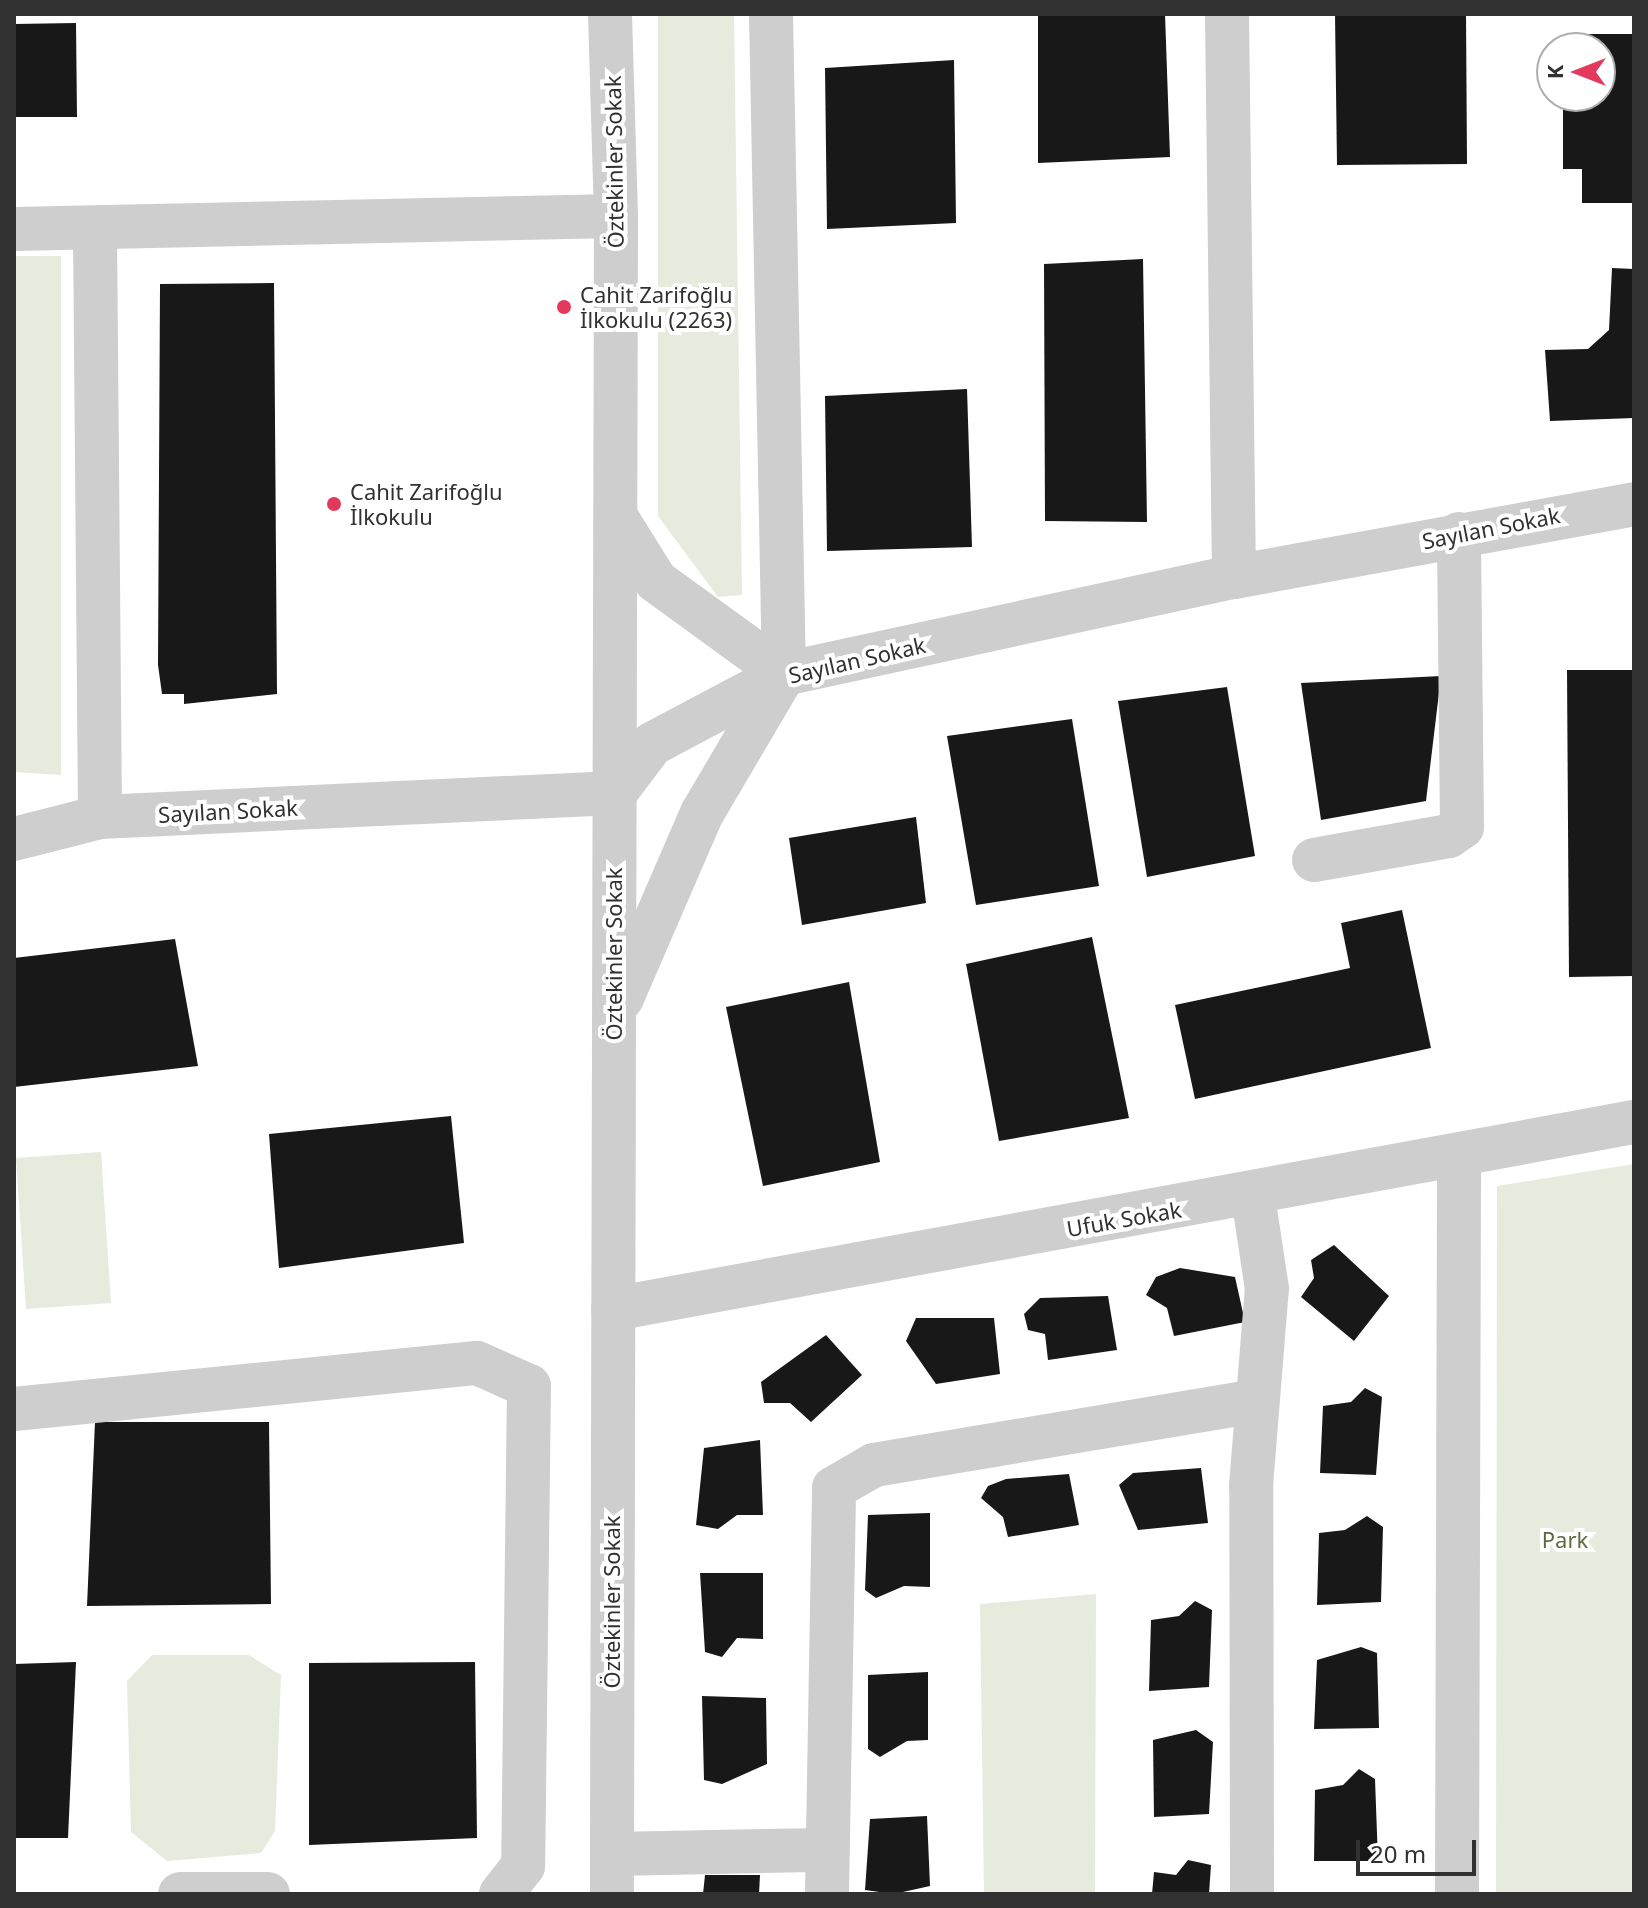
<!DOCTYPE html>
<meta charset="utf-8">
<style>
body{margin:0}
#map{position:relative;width:1648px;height:1908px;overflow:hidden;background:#fff;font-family:"Noto Sans",sans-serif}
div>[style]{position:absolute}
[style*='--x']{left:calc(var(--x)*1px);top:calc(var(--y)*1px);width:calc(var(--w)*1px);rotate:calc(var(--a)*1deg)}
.green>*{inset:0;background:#e6ebdd}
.building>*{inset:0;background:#181818}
.minor>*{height:44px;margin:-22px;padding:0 22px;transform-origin:22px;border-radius:22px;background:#cecece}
.dots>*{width:22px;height:22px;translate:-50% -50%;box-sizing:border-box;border:4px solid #fff;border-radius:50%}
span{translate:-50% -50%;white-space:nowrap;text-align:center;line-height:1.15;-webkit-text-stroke:8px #fff;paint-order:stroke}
.street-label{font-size:22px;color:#313131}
.poi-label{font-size:22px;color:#313131}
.left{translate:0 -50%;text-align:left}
.park-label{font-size:22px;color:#5b6d3f}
.frame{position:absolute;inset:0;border:16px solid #313131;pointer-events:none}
.north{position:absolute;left:1536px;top:32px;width:80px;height:80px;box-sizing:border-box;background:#fff;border:2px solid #adadad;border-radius:50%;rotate:270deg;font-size:22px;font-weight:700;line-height:32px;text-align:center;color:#313131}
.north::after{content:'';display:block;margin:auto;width:28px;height:36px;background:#e2395d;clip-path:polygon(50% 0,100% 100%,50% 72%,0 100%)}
.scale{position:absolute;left:1356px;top:1840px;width:120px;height:36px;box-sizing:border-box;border:4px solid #313131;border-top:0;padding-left:10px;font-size:24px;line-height:28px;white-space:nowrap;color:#313131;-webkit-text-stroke:6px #fff;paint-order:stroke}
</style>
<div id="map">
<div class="green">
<i style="clip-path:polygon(658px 14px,734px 14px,742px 595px,718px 597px,658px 516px)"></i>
<i style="clip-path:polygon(14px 256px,61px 256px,61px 775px,14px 772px)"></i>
<i style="clip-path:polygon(101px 1152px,111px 1303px,26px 1309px,16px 1158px)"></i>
<i style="clip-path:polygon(1634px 1164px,1634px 1894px,1496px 1894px,1497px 1186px)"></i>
<i style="clip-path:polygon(1096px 1594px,1095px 1894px,984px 1894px,980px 1604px)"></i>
<i style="clip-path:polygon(152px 1655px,249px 1655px,281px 1675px,275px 1831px,261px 1853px,167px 1861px,131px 1832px,127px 1681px)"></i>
</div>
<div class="building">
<i style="clip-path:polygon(1038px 14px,1165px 14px,1170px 157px,1038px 163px)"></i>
<i style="clip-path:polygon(1335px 14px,1466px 14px,1467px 164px,1337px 165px)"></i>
<i style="clip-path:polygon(76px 23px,77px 117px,14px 117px,14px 24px)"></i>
<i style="clip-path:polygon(1577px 34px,1634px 34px,1634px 203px,1582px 203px,1582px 169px,1563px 169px,1563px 96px,1600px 96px,1600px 48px,1577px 48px)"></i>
<i style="clip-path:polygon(954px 60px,956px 223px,827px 229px,825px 68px)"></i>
<i style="clip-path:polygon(1143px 259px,1147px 522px,1045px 521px,1044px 264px)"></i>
<i style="clip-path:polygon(1612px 268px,1634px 269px,1634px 418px,1550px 421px,1545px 350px,1588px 349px,1609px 330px)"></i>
<i style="clip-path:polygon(274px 283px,277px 694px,184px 704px,184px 694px,162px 694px,158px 665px,160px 284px)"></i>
<i style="clip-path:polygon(967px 389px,972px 547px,827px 551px,825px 396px)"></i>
<i style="clip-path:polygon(1567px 670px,1634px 670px,1634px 976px,1569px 977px)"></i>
<i style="clip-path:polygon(1441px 676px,1426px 801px,1321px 820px,1301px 683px)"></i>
<i style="clip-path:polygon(1227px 687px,1255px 856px,1147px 877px,1118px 701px)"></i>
<i style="clip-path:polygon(1072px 719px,1099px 886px,976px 905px,947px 736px)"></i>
<i style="clip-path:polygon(916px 817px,926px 903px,802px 925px,789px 838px)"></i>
<i style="clip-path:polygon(1402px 910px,1431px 1048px,1195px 1099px,1175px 1005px,1350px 968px,1341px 923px)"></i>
<i style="clip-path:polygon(1092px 937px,1129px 1118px,999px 1141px,966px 964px)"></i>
<i style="clip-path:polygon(175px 939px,198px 1066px,14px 1087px,14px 958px)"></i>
<i style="clip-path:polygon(849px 982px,880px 1162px,763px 1186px,726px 1007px)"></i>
<i style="clip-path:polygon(451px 1116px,464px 1243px,279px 1268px,269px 1134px)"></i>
<i style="clip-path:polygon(1334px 1245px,1389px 1296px,1354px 1341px,1301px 1297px,1314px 1278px,1311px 1260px)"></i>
<i style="clip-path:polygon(1180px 1268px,1235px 1277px,1245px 1322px,1174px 1336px,1167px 1308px,1146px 1295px,1156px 1277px)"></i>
<i style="clip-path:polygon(1108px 1296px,1117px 1350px,1048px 1360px,1045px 1334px,1028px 1330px,1024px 1314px,1040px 1298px)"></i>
<i style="clip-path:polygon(916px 1318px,994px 1318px,1000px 1374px,936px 1384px,906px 1341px)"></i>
<i style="clip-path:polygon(826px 1335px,862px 1375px,811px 1422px,790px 1403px,764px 1403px,761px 1382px)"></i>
<i style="clip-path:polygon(1365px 1388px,1382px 1397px,1376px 1475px,1320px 1473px,1323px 1406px,1351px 1402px)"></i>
<i style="clip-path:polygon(95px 1422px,269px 1422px,271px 1604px,87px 1606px)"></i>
<i style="clip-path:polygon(760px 1440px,763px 1515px,737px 1515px,718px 1529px,696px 1525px,704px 1448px)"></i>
<i style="clip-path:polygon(1201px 1468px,1208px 1523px,1138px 1530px,1119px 1485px,1133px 1473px)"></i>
<i style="clip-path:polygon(1069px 1474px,1079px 1525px,1008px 1537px,1003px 1517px,981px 1498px,988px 1486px,1006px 1479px)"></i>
<i style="clip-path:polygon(930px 1513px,930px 1587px,904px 1586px,876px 1598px,865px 1590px,868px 1515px)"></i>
<i style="clip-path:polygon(1367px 1516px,1383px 1527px,1381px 1602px,1317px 1605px,1319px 1533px,1345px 1530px)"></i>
<i style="clip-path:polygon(700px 1573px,763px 1573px,763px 1639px,737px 1638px,722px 1657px,705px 1652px)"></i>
<i style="clip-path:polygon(1195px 1601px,1212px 1610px,1209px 1687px,1149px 1691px,1151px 1620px,1179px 1616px)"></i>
<i style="clip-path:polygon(1361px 1647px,1377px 1653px,1379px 1728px,1314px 1729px,1317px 1660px)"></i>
<i style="clip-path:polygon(76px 1662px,68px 1838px,14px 1838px,14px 1664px)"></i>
<i style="clip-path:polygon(475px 1662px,477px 1838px,309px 1845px,309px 1663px)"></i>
<i style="clip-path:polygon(928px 1672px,928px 1740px,907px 1741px,880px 1757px,868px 1749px,868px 1675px)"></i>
<i style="clip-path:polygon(702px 1696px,766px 1698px,767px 1764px,722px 1784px,704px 1780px)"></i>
<i style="clip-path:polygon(1196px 1730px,1213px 1742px,1209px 1814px,1154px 1817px,1153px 1740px)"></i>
<i style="clip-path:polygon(1359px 1769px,1375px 1779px,1378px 1861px,1314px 1861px,1315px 1790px,1343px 1785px)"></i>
<i style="clip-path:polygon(927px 1816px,930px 1886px,894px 1894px,865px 1890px,870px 1819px)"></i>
<i style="clip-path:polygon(1188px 1860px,1211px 1865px,1209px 1894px,1152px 1894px,1154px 1872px,1176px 1875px)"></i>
<i style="clip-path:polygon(705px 1875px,760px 1875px,759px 1894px,703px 1894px)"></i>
</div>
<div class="minor">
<i style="--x:610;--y:14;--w:202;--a:88.3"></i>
<i style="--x:616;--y:216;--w:1678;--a:90.14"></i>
<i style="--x:771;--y:14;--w:660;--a:88.87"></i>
<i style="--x:1227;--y:14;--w:563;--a:89.29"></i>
<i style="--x:14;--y:229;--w:602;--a:-1.24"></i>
<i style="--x:95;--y:230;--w:587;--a:89.51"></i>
<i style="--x:616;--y:517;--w:75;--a:58"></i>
<i style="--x:656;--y:581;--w:158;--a:36"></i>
<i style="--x:784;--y:674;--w:161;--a:120.5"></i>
<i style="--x:702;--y:813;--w:202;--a:113.4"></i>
<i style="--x:14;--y:839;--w:89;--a:-14.3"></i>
<i style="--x:100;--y:817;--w:516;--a:-2.67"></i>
<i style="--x:615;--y:793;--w:61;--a:-52.9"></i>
<i style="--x:652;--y:744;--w:149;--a:-27.9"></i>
<i style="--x:784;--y:674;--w:460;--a:-12.2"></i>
<i style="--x:1234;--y:577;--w:407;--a:-10.3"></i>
<i style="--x:1314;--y:860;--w:137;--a:-10.1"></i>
<i style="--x:1449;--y:836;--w:16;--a:-35"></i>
<i style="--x:1462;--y:827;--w:293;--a:-90.6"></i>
<i style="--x:613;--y:1309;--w:1038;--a:-10.38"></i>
<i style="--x:14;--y:1409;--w:465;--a:-5.7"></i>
<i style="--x:477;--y:1363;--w:57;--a:23.9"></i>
<i style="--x:529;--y:1386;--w:480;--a:90.7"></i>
<i style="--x:523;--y:1866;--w:36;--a:128"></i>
<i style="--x:612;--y:1854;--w:215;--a:-1.1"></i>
<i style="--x:180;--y:1894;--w:88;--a:0"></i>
<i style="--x:827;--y:1894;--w:406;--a:-89"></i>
<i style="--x:834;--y:1488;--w:46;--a:-29.9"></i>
<i style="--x:874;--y:1465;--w:386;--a:-9.5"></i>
<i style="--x:1252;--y:1894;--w:408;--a:-90.1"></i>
<i style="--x:1251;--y:1486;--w:198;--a:-85.4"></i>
<i style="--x:1267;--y:1289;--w:94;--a:-98.6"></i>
<i style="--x:1457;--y:1894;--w:735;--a:-89.84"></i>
</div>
<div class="dots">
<i style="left:564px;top:307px;background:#e2395d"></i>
<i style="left:334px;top:504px;background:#e2395d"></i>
</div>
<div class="street-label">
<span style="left:614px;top:162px;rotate:-91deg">Öztekinler Sokak</span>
<span style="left:1491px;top:528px;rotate:-11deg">Sayılan Sokak</span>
<span style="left:857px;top:660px;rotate:-13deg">Sayılan Sokak</span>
<span style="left:228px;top:811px;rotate:-3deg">Sayılan Sokak</span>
<span style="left:614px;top:954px;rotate:-90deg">Öztekinler Sokak</span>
<span style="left:1124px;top:1219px;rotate:-10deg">Ufuk Sokak</span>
<span style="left:612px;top:1602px;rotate:-90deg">Öztekinler Sokak</span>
</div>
<div class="poi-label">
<span class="left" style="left:580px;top:307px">Cahit Zarifoğlu<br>İlkokulu (2263)</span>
<span class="left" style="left:350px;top:504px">Cahit Zarifoğlu<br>İlkokulu</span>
</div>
<div class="park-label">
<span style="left:1565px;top:1540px">Park</span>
</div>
<div class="frame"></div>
<div class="north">K</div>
<div class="scale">20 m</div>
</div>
